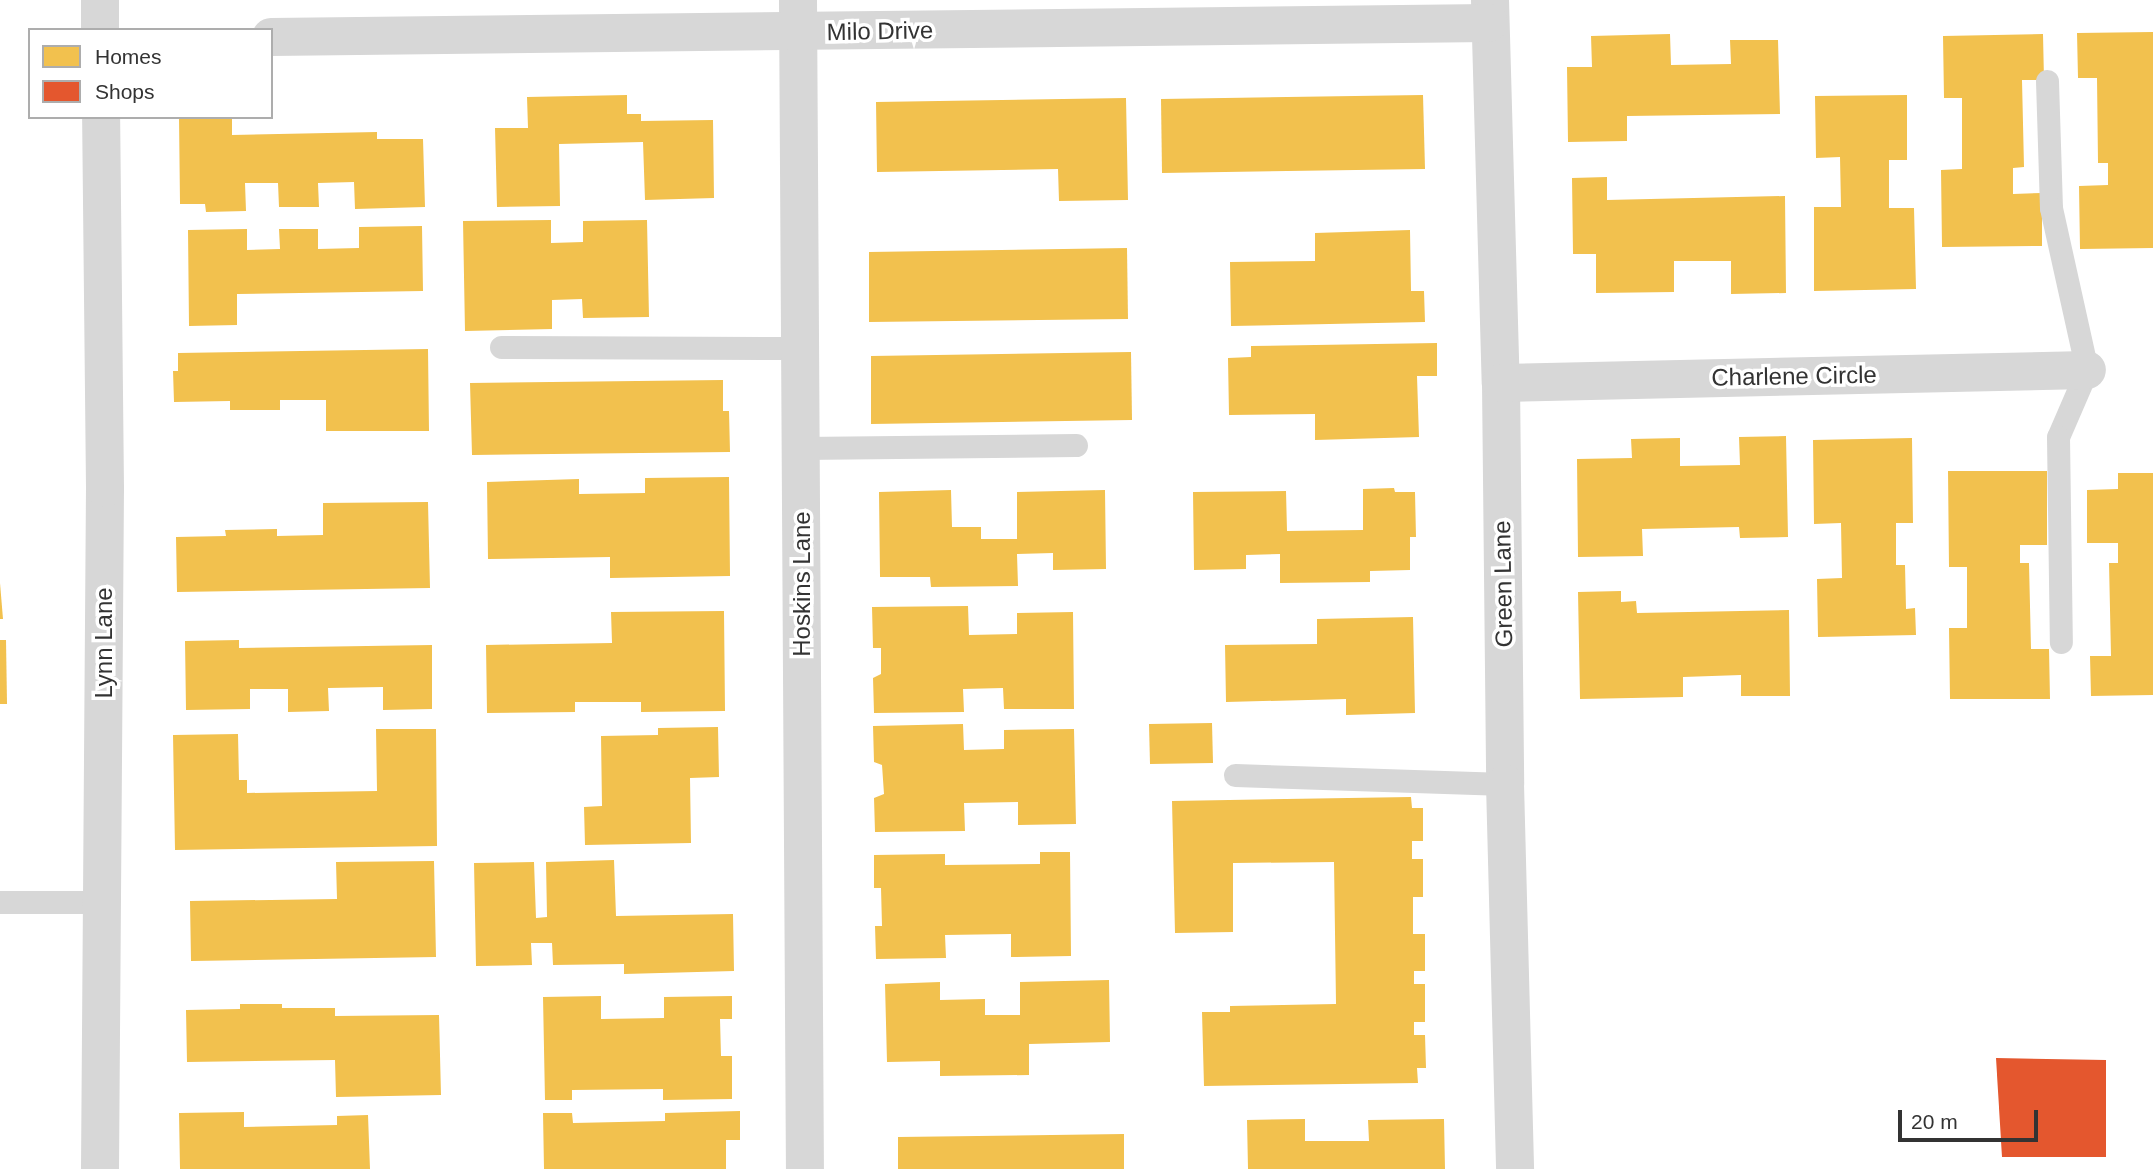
<!DOCTYPE html>
<style>
body{margin:0}
#map{position:relative;width:2153px;height:1169px;overflow:hidden;background:#fff;font-family:Helvetica,sans-serif}
div>[style]{position:absolute}
[style*='--x']{left:calc(var(--x)*1px);top:calc(var(--y)*1px);width:calc(var(--w)*1px);rotate:calc(var(--a)*1deg)}
.homes>*{inset:0;background:#f2c14e}
.shops>*{inset:0;background:#e4572e}
.service>*{height:23px;margin:-11.5px;padding:0 11.5px;transform-origin:11.5px;border-radius:11.5px;background:#d7d7d7}
.minor>*{height:38px;margin:-19px;padding:0 19px;transform-origin:19px;border-radius:19px;background:#d7d7d7}
span{translate:-50% -50%;white-space:nowrap;text-align:center;line-height:1.15;-webkit-text-stroke:7px #fff;paint-order:stroke}
.street-label{font-size:24px;color:#333}
.legend{position:absolute;left:28px;top:28px;width:245px;height:91px;box-sizing:border-box;background:#fff;border:2px solid #adadad;margin:0;padding:9px 12px;list-style:none;font-size:21px;color:#333}
.legend li{display:flex;align-items:center;gap:14px;height:35px}
.legend b{width:35px;border:2px solid #adadad}
.scale{position:absolute;left:1898px;top:1110px;width:140px;height:32px;box-sizing:border-box;border:4px solid #333;border-top:0;padding-left:9px;font-size:21px;line-height:24px;white-space:nowrap;color:#333;-webkit-text-stroke:5px #fff;paint-order:stroke}
</style>
<div id="map">
<div class="homes">
<i style="clip-path:polygon(2153px 32px,2153px 248px,2080px 249px,2079px 186px,2108px 185px,2108px 163px,2098px 163px,2097px 78px,2078px 78px,2077px 33px)"></i>
<i style="clip-path:polygon(1670px 34px,1671px 65px,1731px 64px,1730px 40px,1778px 40px,1780px 114px,1627px 116px,1627px 141px,1568px 142px,1567px 67px,1592px 67px,1591px 36px)"></i>
<i style="clip-path:polygon(2043px 34px,2044px 80px,2022px 80px,2024px 167px,2013px 168px,2013px 194px,2042px 193px,2042px 246px,1942px 247px,1941px 170px,1962px 169px,1962px 98px,1944px 98px,1943px 36px)"></i>
<i style="clip-path:polygon(627px 95px,627px 114px,641px 114px,641px 121px,713px 120px,714px 198px,645px 200px,643px 142px,559px 144px,560px 206px,497px 207px,495px 128px,528px 128px,527px 97px)"></i>
<i style="clip-path:polygon(1423px 95px,1425px 169px,1162px 173px,1161px 99px)"></i>
<i style="clip-path:polygon(1907px 95px,1907px 160px,1889px 160px,1889px 208px,1914px 208px,1916px 289px,1814px 291px,1814px 207px,1841px 207px,1840px 157px,1816px 158px,1815px 96px)"></i>
<i style="clip-path:polygon(1126px 98px,1128px 200px,1059px 201px,1058px 169px,877px 172px,876px 102px)"></i>
<i style="clip-path:polygon(179px 117px,232px 117px,232px 135px,377px 132px,377px 139px,423px 139px,425px 207px,355px 209px,354px 182px,318px 183px,319px 207px,279px 207px,278px 183px,245px 183px,246px 211px,206px 212px,205px 204px,180px 204px)"></i>
<i style="clip-path:polygon(1607px 177px,1607px 200px,1785px 196px,1786px 293px,1731px 294px,1731px 261px,1674px 261px,1674px 292px,1596px 293px,1596px 254px,1573px 254px,1572px 178px)"></i>
<i style="clip-path:polygon(551px 220px,551px 243px,583px 242px,583px 221px,647px 220px,649px 317px,583px 318px,582px 299px,552px 300px,552px 329px,465px 331px,463px 221px)"></i>
<i style="clip-path:polygon(422px 226px,423px 291px,237px 294px,237px 325px,189px 326px,188px 230px,247px 229px,247px 250px,280px 249px,279px 229px,318px 229px,318px 249px,359px 248px,359px 227px)"></i>
<i style="clip-path:polygon(1410px 230px,1411px 291px,1424px 291px,1425px 322px,1231px 326px,1230px 262px,1315px 261px,1315px 233px)"></i>
<i style="clip-path:polygon(1127px 248px,1128px 319px,869px 322px,869px 252px)"></i>
<i style="clip-path:polygon(1437px 343px,1437px 376px,1417px 376px,1419px 437px,1315px 440px,1315px 414px,1229px 415px,1228px 358px,1251px 357px,1251px 346px)"></i>
<i style="clip-path:polygon(428px 349px,429px 431px,326px 431px,326px 400px,280px 400px,280px 410px,230px 410px,230px 401px,174px 402px,173px 371px,178px 371px,178px 353px)"></i>
<i style="clip-path:polygon(1131px 352px,1132px 420px,871px 424px,871px 356px)"></i>
<i style="clip-path:polygon(723px 380px,723px 411px,729px 411px,730px 452px,472px 455px,470px 383px)"></i>
<i style="clip-path:polygon(1786px 436px,1788px 537px,1740px 538px,1739px 527px,1642px 529px,1643px 556px,1578px 557px,1577px 459px,1632px 458px,1631px 439px,1680px 438px,1680px 466px,1740px 465px,1739px 437px)"></i>
<i style="clip-path:polygon(1912px 438px,1913px 523px,1896px 523px,1896px 565px,1905px 565px,1906px 609px,1915px 608px,1916px 635px,1818px 637px,1817px 579px,1842px 578px,1841px 523px,1814px 524px,1813px 440px)"></i>
<i style="clip-path:polygon(1948px 471px,2047px 471px,2047px 545px,2020px 545px,2020px 563px,2029px 563px,2031px 649px,2049px 649px,2050px 699px,1950px 699px,1949px 628px,1967px 628px,1967px 567px,1949px 567px)"></i>
<i style="clip-path:polygon(2118px 473px,2153px 473px,2153px 695px,2091px 696px,2090px 656px,2111px 656px,2109px 563px,2118px 563px,2118px 543px,2087px 543px,2087px 490px,2118px 489px)"></i>
<i style="clip-path:polygon(729px 477px,730px 576px,610px 578px,610px 557px,488px 559px,487px 482px,579px 479px,579px 494px,645px 493px,645px 478px)"></i>
<i style="clip-path:polygon(1394px 488px,1395px 492px,1415px 492px,1416px 537px,1410px 537px,1410px 570px,1370px 571px,1370px 582px,1280px 583px,1280px 554px,1246px 555px,1246px 569px,1194px 570px,1193px 492px,1286px 491px,1287px 531px,1363px 530px,1363px 489px)"></i>
<i style="clip-path:polygon(951px 490px,952px 527px,981px 527px,981px 539px,1017px 539px,1017px 492px,1105px 490px,1106px 569px,1053px 570px,1053px 553px,1017px 554px,1018px 586px,931px 587px,930px 577px,880px 577px,879px 492px)"></i>
<i style="clip-path:polygon(428px 502px,430px 588px,177px 592px,176px 537px,226px 536px,225px 530px,277px 529px,277px 536px,323px 535px,323px 503px)"></i>
<i style="clip-path:polygon(0 583px,3px 619px,0 619px)"></i>
<i style="clip-path:polygon(1621px 591px,1621px 602px,1636px 601px,1637px 613px,1789px 610px,1790px 696px,1741px 696px,1741px 675px,1683px 677px,1683px 697px,1580px 699px,1578px 592px)"></i>
<i style="clip-path:polygon(968px 606px,969px 635px,1017px 634px,1017px 613px,1073px 612px,1074px 709px,1004px 709px,1003px 688px,963px 689px,964px 712px,874px 713px,873px 678px,881px 674px,881px 648px,873px 648px,872px 607px)"></i>
<i style="clip-path:polygon(724px 611px,725px 711px,641px 712px,641px 702px,575px 702px,575px 712px,487px 713px,486px 645px,612px 643px,611px 612px)"></i>
<i style="clip-path:polygon(1413px 617px,1415px 713px,1346px 715px,1346px 699px,1226px 702px,1225px 645px,1317px 644px,1317px 619px)"></i>
<i style="clip-path:polygon(0 640px,6px 640px,7px 704px,0 704px)"></i>
<i style="clip-path:polygon(239px 640px,239px 648px,432px 645px,432px 709px,383px 710px,383px 687px,328px 688px,329px 711px,288px 712px,288px 689px,250px 689px,250px 709px,186px 710px,185px 641px)"></i>
<i style="clip-path:polygon(1212px 723px,1213px 763px,1150px 764px,1149px 724px)"></i>
<i style="clip-path:polygon(963px 724px,964px 750px,1004px 749px,1004px 730px,1074px 729px,1076px 824px,1018px 825px,1018px 802px,964px 803px,965px 831px,875px 832px,874px 798px,884px 794px,882px 765px,874px 762px,873px 726px)"></i>
<i style="clip-path:polygon(718px 727px,719px 777px,690px 778px,691px 843px,585px 845px,584px 807px,602px 806px,601px 736px,658px 735px,658px 728px)"></i>
<i style="clip-path:polygon(376px 729px,436px 729px,437px 846px,175px 850px,173px 735px,238px 734px,239px 780px,247px 780px,247px 793px,377px 791px)"></i>
<i style="clip-path:polygon(1411px 797px,1412px 808px,1423px 808px,1423px 841px,1412px 841px,1412px 859px,1423px 859px,1423px 897px,1413px 897px,1413px 934px,1425px 934px,1425px 971px,1414px 971px,1414px 984px,1425px 984px,1425px 1022px,1414px 1022px,1414px 1035px,1425px 1035px,1426px 1068px,1417px 1068px,1418px 1083px,1204px 1086px,1202px 1012px,1230px 1012px,1230px 1006px,1336px 1004px,1334px 862px,1233px 863px,1233px 932px,1175px 933px,1172px 801px)"></i>
<i style="clip-path:polygon(1040px 852px,1070px 852px,1071px 956px,1011px 957px,1011px 934px,945px 935px,946px 958px,876px 959px,875px 926px,882px 926px,881px 888px,874px 888px,874px 855px,945px 854px,945px 865px,1040px 864px)"></i>
<i style="clip-path:polygon(614px 860px,616px 916px,733px 914px,734px 971px,624px 974px,624px 964px,553px 965px,552px 943px,531px 943px,532px 965px,476px 966px,474px 863px,534px 862px,536px 918px,547px 917px,546px 862px)"></i>
<i style="clip-path:polygon(434px 861px,436px 957px,191px 961px,190px 901px,337px 899px,336px 862px)"></i>
<i style="clip-path:polygon(1109px 980px,1110px 1042px,1029px 1044px,1029px 1075px,940px 1076px,940px 1061px,887px 1062px,885px 984px,940px 982px,940px 1000px,985px 999px,985px 1015px,1020px 1015px,1020px 982px)"></i>
<i style="clip-path:polygon(601px 996px,601px 1019px,664px 1018px,664px 997px,732px 996px,732px 1019px,720px 1019px,721px 1056px,732px 1056px,732px 1099px,663px 1100px,663px 1089px,572px 1090px,572px 1100px,545px 1100px,543px 997px)"></i>
<i style="clip-path:polygon(240px 1004px,282px 1004px,282px 1008px,335px 1008px,335px 1016px,439px 1015px,441px 1095px,336px 1097px,335px 1060px,187px 1062px,186px 1010px,240px 1009px)"></i>
<i style="clip-path:polygon(740px 1111px,740px 1140px,726px 1140px,726px 1169px,544px 1169px,543px 1113px,572px 1113px,573px 1123px,665px 1121px,665px 1113px)"></i>
<i style="clip-path:polygon(244px 1112px,244px 1127px,337px 1125px,337px 1116px,368px 1115px,370px 1169px,180px 1169px,179px 1113px)"></i>
<i style="clip-path:polygon(1305px 1119px,1305px 1141px,1369px 1141px,1368px 1120px,1444px 1119px,1445px 1169px,1248px 1169px,1247px 1120px)"></i>
<i style="clip-path:polygon(1124px 1134px,1124px 1169px,898px 1169px,898px 1137px)"></i>
</div>
<div class="shops">
<i style="clip-path:polygon(1996px 1058px,2106px 1060px,2106px 1157px,2002px 1157px)"></i>
</div>
<div class="service">
<i style="--x:2047;--y:81;--w:127;--a:88.2"></i>
<i style="--x:2051;--y:208;--w:166;--a:77.5"></i>
<i style="--x:2087;--y:370;--w:73;--a:113.4"></i>
<i style="--x:2058;--y:437;--w:205;--a:89.2"></i>
<i style="--x:501;--y:347;--w:299;--a:0.2"></i>
<i style="--x:801;--y:448;--w:275;--a:-0.6"></i>
<i style="--x:1235;--y:775;--w:270;--a:1.9"></i>
<i style="--x:0;--y:902;--w:102;--a:0"></i>
</div>
<div class="minor">
<i style="--x:100;--y:0;--w:30;--a:90"></i>
<i style="--x:798;--y:0;--w:1169;--a:89.66"></i>
<i style="--x:1490;--y:0;--w:383;--a:88.4"></i>
<i style="--x:1501;--y:383;--w:401;--a:89.4"></i>
<i style="--x:1505;--y:784;--w:385;--a:88.5"></i>
<i style="--x:271;--y:37;--w:1218;--a:-0.66"></i>
<i style="--x:1501;--y:383;--w:586;--a:-1.27"></i>
<i style="--x:100;--y:1169;--w:681;--a:-89.58"></i>
<i style="--x:105;--y:488;--w:371;--a:-90.6"></i>
</div>
<div class="street-label">
<span style="left:880px;top:31px;rotate:-1deg">Milo Drive</span>
<span style="left:1794px;top:376px;rotate:-1deg">Charlene Circle</span>
<span style="left:802px;top:584px;rotate:-90deg">Hoskins Lane</span>
<span style="left:1503px;top:584px;rotate:-91deg">Green Lane</span>
<span style="left:104px;top:643px;rotate:-90deg">Lynn Lane</span>
</div>
<ul class="legend">
<li><b style="height:19px;background:#f2c14e"></b>Homes</li>
<li><b style="height:19px;background:#e4572e"></b>Shops</li>
</ul>
<div class="scale">20 m</div>
</div>
